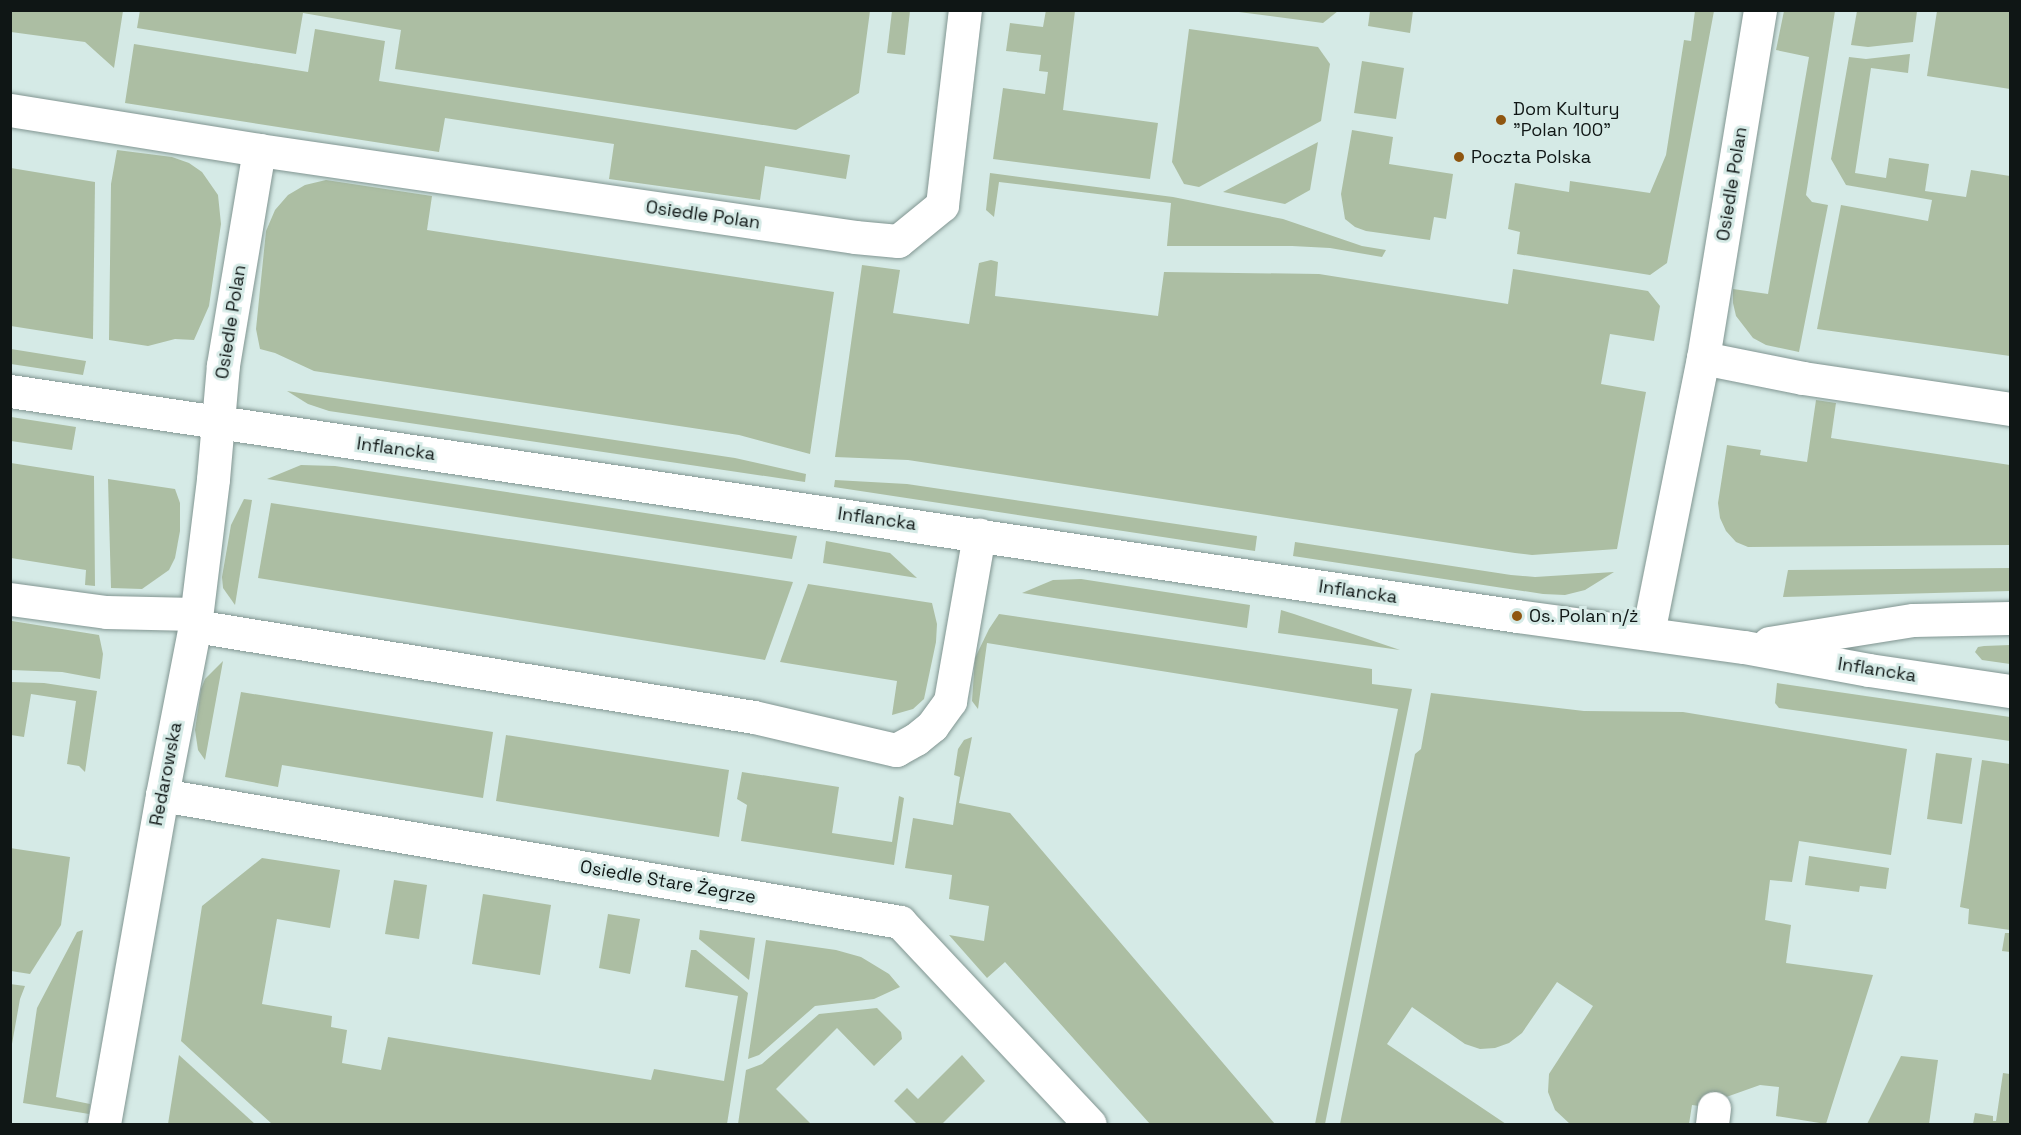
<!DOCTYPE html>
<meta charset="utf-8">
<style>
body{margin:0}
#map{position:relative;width:2021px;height:1135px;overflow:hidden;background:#d5eae6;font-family:"Space Grotesk",sans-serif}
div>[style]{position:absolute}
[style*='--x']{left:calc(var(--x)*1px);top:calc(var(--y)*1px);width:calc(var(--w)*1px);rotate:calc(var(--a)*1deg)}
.green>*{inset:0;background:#acbea3}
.roads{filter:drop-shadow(0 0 2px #819591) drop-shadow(0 0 2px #819591)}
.street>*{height:33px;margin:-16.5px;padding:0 16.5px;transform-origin:16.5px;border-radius:16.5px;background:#fff}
.secondary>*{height:33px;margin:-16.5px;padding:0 16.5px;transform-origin:16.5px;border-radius:16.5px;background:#fff}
.dots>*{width:16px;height:16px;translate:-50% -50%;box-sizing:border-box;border:3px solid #d5eae6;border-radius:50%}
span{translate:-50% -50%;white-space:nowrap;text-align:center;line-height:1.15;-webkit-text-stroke:6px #d5eae6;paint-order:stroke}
.poi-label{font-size:18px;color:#0f1615}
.left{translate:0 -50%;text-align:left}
.street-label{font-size:18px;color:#0f1615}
.frame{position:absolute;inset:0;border:12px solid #0f1615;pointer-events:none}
</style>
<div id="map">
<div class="green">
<i style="clip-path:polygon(11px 10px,123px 11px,114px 68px,85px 42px,11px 32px)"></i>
<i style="clip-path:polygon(140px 10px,870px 10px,870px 11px,859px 93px,796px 130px,395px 69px,401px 30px,303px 13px,296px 54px,137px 28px)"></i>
<i style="clip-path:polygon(1046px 10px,1075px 11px,1063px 110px,1158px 123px,1150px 179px,993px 159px,1003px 88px,1045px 94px,1048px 72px,1039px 71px,1041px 55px,1006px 51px,1010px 23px,1043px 27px)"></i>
<i style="clip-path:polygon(2002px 10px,2010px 12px,2010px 89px,1927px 76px,1937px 11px)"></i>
<i style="clip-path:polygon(892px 11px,910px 11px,905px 55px,887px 53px)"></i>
<i style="clip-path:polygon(1231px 11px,1338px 10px,1338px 11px,1323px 23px)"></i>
<i style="clip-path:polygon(1370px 11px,1413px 11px,1410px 33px,1368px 26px)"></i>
<i style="clip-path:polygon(1695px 11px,1714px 11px,1667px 263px,1650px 275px,1517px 254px,1520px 232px,1508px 229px,1515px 183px,1569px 192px,1570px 181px,1650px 193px,1666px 155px,1684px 40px,1691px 41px)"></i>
<i style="clip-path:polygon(1784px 11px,1835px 11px,1806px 195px,1812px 202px,1828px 205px,1799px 352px,1766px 345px,1753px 338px,1736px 316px,1733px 303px,1733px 289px,1768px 294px,1809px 57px,1776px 50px)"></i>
<i style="clip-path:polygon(1857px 11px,1917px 11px,1913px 42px,1868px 47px,1851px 45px)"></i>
<i style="clip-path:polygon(315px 29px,385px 41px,379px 81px,850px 155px,846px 179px,765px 166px,760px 200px,609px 179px,614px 144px,445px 118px,439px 152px,125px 103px,134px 44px,308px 72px)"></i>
<i style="clip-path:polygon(1189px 29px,1318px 47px,1330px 64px,1321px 121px,1199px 187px,1184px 184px,1172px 162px)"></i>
<i style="clip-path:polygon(1910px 54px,1908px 73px,1871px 68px,1855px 173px,1886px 178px,1889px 158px,1929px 164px,1925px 191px,1966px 197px,1971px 170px,2010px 176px,2010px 356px,1817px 329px,1841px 205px,1928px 221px,1932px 200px,1846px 185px,1831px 159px,1849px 57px,1866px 59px)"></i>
<i style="clip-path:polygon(1362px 61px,1404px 68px,1396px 119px,1354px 113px)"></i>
<i style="clip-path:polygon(1352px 130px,1393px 137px,1389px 164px,1453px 174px,1446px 219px,1434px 217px,1430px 240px,1366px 231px,1355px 227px,1345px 219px,1341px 194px)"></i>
<i style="clip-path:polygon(1318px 142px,1310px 190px,1285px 204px,1223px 192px)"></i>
<i style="clip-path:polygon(117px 150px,172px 157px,189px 163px,202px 172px,218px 195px,221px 224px,209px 306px,194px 340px,175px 339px,148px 346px,109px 340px,111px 184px)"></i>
<i style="clip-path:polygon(11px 168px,95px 182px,93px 339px,11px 326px)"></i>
<i style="clip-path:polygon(990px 173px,1173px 197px,1283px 219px,1362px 246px,1386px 250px,1382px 257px,1330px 248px,1292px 246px,1167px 246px,1171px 203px,999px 182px,994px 217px,986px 210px)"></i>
<i style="clip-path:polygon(326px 180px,432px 196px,427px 230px,834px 292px,810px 454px,739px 435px,314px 371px,275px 353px,260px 349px,256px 329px,266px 231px,275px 210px,288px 195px,305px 185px)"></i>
<i style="clip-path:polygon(991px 260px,998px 262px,995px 296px,1158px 316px,1164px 272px,1319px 274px,1508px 304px,1513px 269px,1648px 291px,1660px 306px,1654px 341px,1610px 334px,1601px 384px,1646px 392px,1617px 549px,1532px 555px,1515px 553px,908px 460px,835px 457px,862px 265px,900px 270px,893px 313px,969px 324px,979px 263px)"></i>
<i style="clip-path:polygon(11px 349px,86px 361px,83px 375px,11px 364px)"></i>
<i style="clip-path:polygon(287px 391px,735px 458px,806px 474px,805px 482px,329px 411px,308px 404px)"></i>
<i style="clip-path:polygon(1816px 400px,1836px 403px,1831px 438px,2010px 465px,2010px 545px,1748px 547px,1736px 542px,1726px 531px,1720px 518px,1718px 503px,1727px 445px,1761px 450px,1760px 455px,1807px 462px)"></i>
<i style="clip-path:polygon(11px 417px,76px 427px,72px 450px,11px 441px)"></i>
<i style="clip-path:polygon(11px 463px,94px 476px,95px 586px,85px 585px,86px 570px,11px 558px)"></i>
<i style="clip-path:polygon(301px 465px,335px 466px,797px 536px,792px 559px,267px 479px)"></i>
<i style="clip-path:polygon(108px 479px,175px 489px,180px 503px,180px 531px,175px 558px,169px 570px,142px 589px,111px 588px)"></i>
<i style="clip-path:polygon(835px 480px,907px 484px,1257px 536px,1255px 551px,834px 487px)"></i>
<i style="clip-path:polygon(244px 499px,252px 500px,235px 605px,223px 588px,222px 577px,231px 525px)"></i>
<i style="clip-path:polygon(271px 503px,793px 582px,765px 660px,258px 578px)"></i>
<i style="clip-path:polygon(826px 541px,890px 553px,917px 578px,823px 563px)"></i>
<i style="clip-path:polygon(1295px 542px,1511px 575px,1535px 577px,1614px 572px,1585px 590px,1565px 595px,1543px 594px,1293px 556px)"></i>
<i style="clip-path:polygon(2010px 568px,2010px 591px,1783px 597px,1788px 570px)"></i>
<i style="clip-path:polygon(1081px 579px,1250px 605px,1247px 628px,1022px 593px,1053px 580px)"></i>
<i style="clip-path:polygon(808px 584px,932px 603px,937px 624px,936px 642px,924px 699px,913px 709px,892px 715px,897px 681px,780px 662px)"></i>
<i style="clip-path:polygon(1281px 610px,1294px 614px,1400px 650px,1278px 633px)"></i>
<i style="clip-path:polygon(999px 614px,1372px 669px,1372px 684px,1412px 689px,1325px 1124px,1315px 1124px,1398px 709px,987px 643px,978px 709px,972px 701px,975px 658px,989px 629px)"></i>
<i style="clip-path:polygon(12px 621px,99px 635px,103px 654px,100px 679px,62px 672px,11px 670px)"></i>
<i style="clip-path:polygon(2010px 645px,2010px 664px,1982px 660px,1975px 652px,1978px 647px,1984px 646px)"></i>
<i style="clip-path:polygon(223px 661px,205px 760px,198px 750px,195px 730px,201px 689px,205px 679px)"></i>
<i style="clip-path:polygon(11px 682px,44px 683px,97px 691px,85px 772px,79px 766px,67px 764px,76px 701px,31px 694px,24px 737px,11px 735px)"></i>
<i style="clip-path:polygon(1777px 683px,2010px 717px,2010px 741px,1779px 708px,1775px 703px)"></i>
<i style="clip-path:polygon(241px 692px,493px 732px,483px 798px,282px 765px,278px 787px,225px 777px)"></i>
<i style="clip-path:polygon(1431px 693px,1584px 711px,1683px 712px,1907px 749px,1891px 855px,1799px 841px,1792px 882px,1770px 880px,1765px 920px,1791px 925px,1786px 963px,1873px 975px,1826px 1124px,1776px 1116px,1779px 1087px,1760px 1085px,1715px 1101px,1714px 1108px,1692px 1105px,1689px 1124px,1570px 1124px,1555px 1110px,1548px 1092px,1549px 1074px,1593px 1006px,1557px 982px,1522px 1033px,1509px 1043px,1495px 1048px,1480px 1049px,1465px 1044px,1412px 1007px,1387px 1044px,1506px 1124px,1340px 1124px,1415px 754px,1421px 749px)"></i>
<i style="clip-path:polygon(506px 735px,729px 770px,719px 837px,496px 801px)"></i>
<i style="clip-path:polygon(972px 737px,959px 803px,1010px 813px,1275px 1124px,1150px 1124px,1005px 962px,987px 978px,949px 935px,984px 941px,989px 906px,949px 899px,952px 875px,905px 868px,913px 818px,953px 825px,960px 777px,954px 775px,958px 749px,964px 740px)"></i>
<i style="clip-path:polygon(1936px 753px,1972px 758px,1962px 824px,1927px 819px)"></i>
<i style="clip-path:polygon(1982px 760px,2010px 764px,2010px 952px,2002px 951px,2005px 933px,2010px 933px,2010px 930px,1968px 924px,1969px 909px,1960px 907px)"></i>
<i style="clip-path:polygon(742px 772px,839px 787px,832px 833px,892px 842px,899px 796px,904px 798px,894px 865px,741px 841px,747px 805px,737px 799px)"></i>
<i style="clip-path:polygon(10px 848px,70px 857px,61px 925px,30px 974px,11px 971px)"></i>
<i style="clip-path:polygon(1809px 856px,1889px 868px,1886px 889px,1860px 886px,1859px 892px,1805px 885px)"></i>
<i style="clip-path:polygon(262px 858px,340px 870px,330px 928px,277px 919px,262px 1004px,332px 1016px,331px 1027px,347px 1030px,342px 1063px,381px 1070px,388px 1037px,651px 1080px,654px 1069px,724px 1081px,738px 996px,685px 987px,691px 950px,696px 950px,748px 993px,727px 1124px,272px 1124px,181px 1041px,202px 906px)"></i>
<i style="clip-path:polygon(394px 880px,427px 885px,419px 939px,385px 934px)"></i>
<i style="clip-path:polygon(483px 894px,551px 905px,540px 975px,472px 964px)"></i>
<i style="clip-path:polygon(608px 914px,640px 919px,630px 974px,599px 968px)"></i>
<i style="clip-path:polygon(83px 930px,56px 1097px,90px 1104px,89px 1114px,23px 1103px,37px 1008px,77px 932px)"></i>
<i style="clip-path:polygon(700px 930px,755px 938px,749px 980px,699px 939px)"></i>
<i style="clip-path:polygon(766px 940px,836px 950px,861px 957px,889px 974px,900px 987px,874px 999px,815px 1006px,759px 1055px,748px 1059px)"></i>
<i style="clip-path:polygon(10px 984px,25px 986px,20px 999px,12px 1044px)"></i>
<i style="clip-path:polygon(877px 1008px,901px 1032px,902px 1039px,874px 1066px,837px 1028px,776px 1089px,811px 1124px,738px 1124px,746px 1070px,762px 1064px,819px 1014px)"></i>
<i style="clip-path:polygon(179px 1055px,255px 1124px,168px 1124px)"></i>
<i style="clip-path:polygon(962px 1055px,985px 1081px,942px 1124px,917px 1124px,894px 1101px,907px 1088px,918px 1099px)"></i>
<i style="clip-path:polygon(1901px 1056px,1938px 1060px,1929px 1124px,1867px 1124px)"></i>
<i style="clip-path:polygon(2003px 1073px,2010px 1074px,2010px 1124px,1973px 1124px,1975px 1113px,1993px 1116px,1993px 1121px,1996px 1121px)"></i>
</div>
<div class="roads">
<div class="street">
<i style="--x:1760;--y:10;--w:353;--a:99.3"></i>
<i style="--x:1703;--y:358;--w:102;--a:11.3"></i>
<i style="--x:1803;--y:378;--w:209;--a:8.5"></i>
<i style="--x:10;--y:110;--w:252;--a:9.1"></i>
<i style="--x:259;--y:150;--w:602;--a:8.3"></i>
<i style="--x:855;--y:237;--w:43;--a:5.3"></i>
<i style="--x:898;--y:241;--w:57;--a:-39.3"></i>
<i style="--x:942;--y:205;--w:196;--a:-83.3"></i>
<i style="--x:10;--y:599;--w:97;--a:7.7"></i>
<i style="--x:106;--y:612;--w:89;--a:1.3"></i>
<i style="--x:195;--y:626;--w:566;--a:9.25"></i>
<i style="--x:754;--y:717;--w:146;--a:13.1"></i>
<i style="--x:896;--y:750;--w:23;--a:-29"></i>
<i style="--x:916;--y:739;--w:21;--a:-39"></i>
<i style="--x:932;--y:726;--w:31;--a:-54"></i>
<i style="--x:950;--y:701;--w:169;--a:-80.1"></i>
<i style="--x:1648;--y:633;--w:280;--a:-78.7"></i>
<i style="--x:162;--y:795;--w:749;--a:9.76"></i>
<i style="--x:900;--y:922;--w:277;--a:46.8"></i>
<i style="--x:104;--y:1124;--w:334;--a:-80"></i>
<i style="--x:162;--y:795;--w:172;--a:-79"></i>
<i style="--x:195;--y:626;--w:148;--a:-83"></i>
<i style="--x:213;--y:479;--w:114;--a:-85"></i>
<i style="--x:223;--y:365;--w:218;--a:-80.5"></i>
<i style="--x:1712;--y:1124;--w:16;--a:-83"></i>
</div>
<div class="secondary">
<i style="--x:10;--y:391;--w:1524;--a:8.49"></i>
<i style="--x:1517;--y:616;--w:229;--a:7.8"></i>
<i style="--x:1744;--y:647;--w:127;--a:10.4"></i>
<i style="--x:1869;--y:670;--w:143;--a:8.5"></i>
<i style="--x:1769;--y:643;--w:146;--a:-9.1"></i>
<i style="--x:1913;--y:620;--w:97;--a:-1.2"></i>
</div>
</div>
<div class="dots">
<i style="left:1501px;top:120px;background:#8f5610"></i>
<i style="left:1459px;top:157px;background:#8f5610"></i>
<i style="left:1517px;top:616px;background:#8f5610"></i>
</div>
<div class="poi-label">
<span class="left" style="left:1513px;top:120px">Dom Kultury<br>"Polan 100"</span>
<span class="left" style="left:1471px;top:157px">Poczta Polska</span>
<span class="left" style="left:1529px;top:616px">Os. Polan n/ż</span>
</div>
<div class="street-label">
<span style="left:1732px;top:184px;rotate:-81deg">Osiedle Polan</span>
<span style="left:703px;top:215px;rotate:8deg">Osiedle Polan</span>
<span style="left:231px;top:322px;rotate:-81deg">Osiedle Polan</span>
<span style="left:396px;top:449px;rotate:8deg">Inflancka</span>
<span style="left:877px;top:519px;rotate:8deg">Inflancka</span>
<span style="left:1358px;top:592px;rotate:8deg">Inflancka</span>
<span style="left:1877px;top:670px;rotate:9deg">Inflancka</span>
<span style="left:166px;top:774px;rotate:-79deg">Redarowska</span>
<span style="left:668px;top:882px;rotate:10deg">Osiedle Stare Żegrze</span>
</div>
<div class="frame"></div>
</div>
